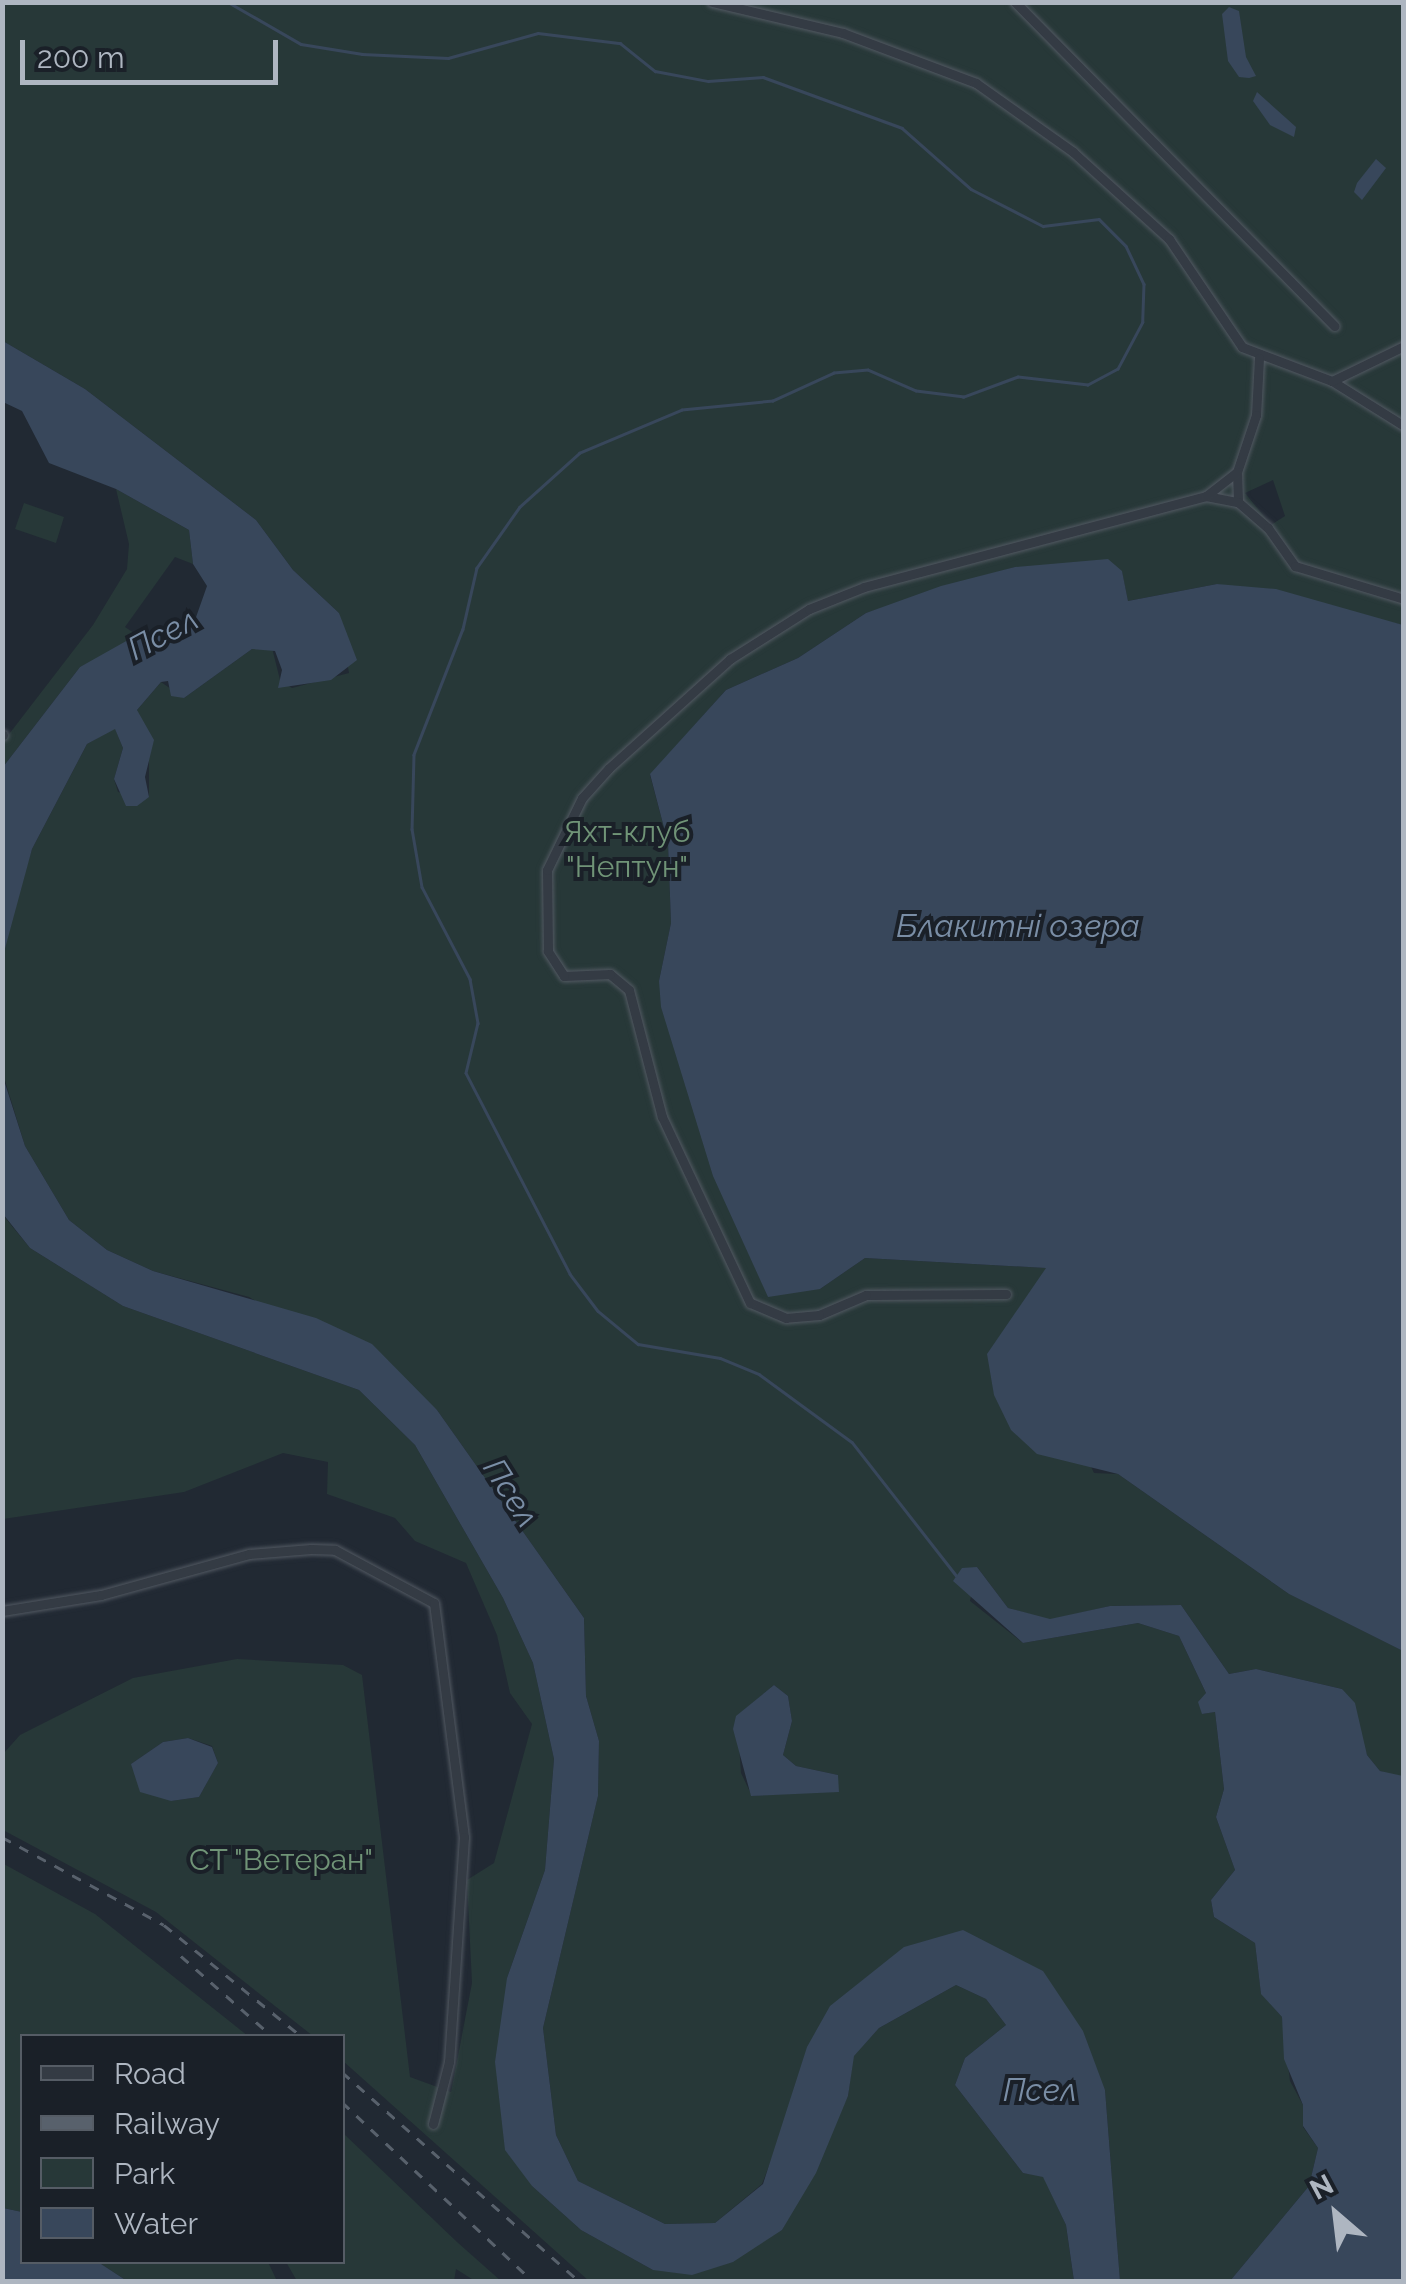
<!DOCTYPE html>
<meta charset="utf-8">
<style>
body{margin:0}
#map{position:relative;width:1406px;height:2284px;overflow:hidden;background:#212933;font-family:Raleway,sans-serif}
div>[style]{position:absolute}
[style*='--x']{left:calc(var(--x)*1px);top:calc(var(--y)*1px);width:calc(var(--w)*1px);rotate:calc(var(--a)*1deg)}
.green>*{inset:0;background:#273838}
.water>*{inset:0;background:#38475b}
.stream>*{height:2.5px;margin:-1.25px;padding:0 1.25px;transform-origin:1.25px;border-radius:1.25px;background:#38475b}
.roads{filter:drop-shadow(0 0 2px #525962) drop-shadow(0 0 2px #525962)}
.street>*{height:9px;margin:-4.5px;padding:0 4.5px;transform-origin:4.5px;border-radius:4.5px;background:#343b44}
.rail>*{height:2.5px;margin-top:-1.25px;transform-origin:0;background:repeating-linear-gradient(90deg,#58616c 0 10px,transparent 0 20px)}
span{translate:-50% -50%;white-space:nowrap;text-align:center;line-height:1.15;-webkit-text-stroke:8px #1a2028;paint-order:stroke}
.park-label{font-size:30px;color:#709477}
.water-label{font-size:32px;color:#7a8ea6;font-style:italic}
.frame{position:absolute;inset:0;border:5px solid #aeb6c1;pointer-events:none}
.legend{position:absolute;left:20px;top:2034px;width:325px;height:230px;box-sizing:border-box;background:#1a2028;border:2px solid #555c65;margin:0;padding:12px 18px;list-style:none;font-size:30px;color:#aeb6c1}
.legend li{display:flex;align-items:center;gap:20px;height:50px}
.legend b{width:50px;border:2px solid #555c65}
.north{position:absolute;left:1286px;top:2164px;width:100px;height:100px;-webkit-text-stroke:8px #1a2028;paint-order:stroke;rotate:332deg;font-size:28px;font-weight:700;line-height:40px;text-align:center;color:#aeb6c1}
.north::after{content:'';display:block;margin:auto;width:35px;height:45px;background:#aeb6c1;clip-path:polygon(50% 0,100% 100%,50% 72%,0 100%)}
.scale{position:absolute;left:20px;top:40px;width:258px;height:45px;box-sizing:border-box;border:5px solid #aeb6c1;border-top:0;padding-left:12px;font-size:30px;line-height:35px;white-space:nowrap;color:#aeb6c1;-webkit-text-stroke:8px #1a2028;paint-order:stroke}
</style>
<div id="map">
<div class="green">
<i style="clip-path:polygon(evenodd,3px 3px,1403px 3px,1403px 625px,1217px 584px,1128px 601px,1122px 572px,1015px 567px,866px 613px,798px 658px,726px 690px,650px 775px,668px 843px,671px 923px,659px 981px,820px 1289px,865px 1258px,1047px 1268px,1017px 1312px,1094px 1473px,1118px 1474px,1289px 1594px,1403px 1651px,1403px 1776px,1395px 1776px,1380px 1771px,1367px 1755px,1342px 1689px,1256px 1669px,1229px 1674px,1181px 1605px,1110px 1606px,1050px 1620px,1008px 1608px,977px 1567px,970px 1601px,1023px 1643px,1138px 1623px,1179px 1636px,1206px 1693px,1202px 1714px,1215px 1712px,1224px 1789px,1216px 1817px,1235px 1870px,1211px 1900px,1214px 1917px,1255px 1943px,1261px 1993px,1282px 2017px,1290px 2081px,1303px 2105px,1303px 2127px,1318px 2148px,1309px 2186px,1230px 2281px,1120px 2281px,1105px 2090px,963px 1930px,783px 2129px,762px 2184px,715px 2223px,665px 2224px,578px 2181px,556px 2135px,543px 2028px,598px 1796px,599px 1741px,586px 1696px,584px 1618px,437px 1410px,249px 1297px,153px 1271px,107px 1250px,69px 1220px,25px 1146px,3px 1074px,2px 956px,9px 921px,32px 849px,87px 744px,115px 728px,123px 748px,114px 779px,118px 792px,149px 797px,149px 763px,137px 710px,161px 682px,184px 698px,252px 649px,272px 648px,280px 680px,292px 688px,349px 673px,339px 613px,293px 570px,256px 520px,85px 389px,3px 341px,3px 3px,1273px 480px,1285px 516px,1271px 525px,1245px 493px,1273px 480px,3px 3px,774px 1685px,788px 1696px,792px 1721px,783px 1755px,796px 1766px,838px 1775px,788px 1793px,752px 1796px,741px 1773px,737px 1716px,774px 1685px)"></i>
<i style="clip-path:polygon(116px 489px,189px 530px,193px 564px,175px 557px,125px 627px,143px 639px,80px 667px,3px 767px,3px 742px,93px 625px,127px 569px,129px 544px)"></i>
<i style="clip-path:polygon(24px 503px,64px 517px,56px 543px,15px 529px)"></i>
<i style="clip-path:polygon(evenodd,2px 1214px,30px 1248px,123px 1306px,359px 1390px,415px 1445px,503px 1598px,533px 1663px,554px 1759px,545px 1870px,507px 1978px,532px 2186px,581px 2230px,653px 2270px,782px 2230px,848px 2096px,853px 2056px,879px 2028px,956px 1985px,986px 1999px,1006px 2025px,965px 2058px,955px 2085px,1023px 2173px,1043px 2176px,1066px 2225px,1074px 2281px,589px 2281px,343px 2061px,342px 2036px,313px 2036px,156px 1912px,3px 1830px,3px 1754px,20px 1735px,133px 1678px,237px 1659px,343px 1665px,362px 1675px,410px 2077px,451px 2092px,472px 1983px,467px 1880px,494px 1863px,532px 1724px,510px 1693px,497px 1635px,466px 1563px,415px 1541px,395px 1518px,327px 1494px,328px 1462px,283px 1453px,184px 1492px,3px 1519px,2px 1214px,188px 1738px,212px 1746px,218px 1763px,199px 1797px,171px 1801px,131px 1764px,163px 1742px,188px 1738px)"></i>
<i style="clip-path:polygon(2px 1863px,95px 1914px,248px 2036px,22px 2036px,22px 2212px,3px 2208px)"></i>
<i style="clip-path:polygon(343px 2133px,457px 2242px,501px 2281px,475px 2281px,456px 2269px,454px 2281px,297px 2281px,286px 2262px,342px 2262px)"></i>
<i style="clip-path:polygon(98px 2262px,268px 2262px,277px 2281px,127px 2281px)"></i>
</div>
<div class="water">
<i style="clip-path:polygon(1229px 7px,1239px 11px,1246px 57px,1256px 76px,1249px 78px,1239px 77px,1228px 61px,1222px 14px)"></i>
<i style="clip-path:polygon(1257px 92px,1296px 127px,1294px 137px,1270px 125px,1253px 101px)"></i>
<i style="clip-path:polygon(1376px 159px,1386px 168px,1362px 200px,1354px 192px,1357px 183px)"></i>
<i style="clip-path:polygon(3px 341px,85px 389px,256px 520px,293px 570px,339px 613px,357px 660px,331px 680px,278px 688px,282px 670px,275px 651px,252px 649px,184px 698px,171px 696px,168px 681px,161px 682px,137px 710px,154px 740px,145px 777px,149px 797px,137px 806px,126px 806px,114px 779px,123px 748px,115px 729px,87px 744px,32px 849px,3px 956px,3px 767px,80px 667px,128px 640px,195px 620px,207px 586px,193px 564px,189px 530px,116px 489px,49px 463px,22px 411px,3px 402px)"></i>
<i style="clip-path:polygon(1108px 559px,1122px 571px,1128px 601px,1217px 584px,1276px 589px,1403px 625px,1403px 1651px,1289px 1594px,1118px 1474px,1037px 1454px,1011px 1430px,994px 1395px,987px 1354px,1046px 1268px,865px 1258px,820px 1289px,768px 1297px,713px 1176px,661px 1007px,659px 981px,671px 923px,668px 843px,650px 774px,726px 690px,798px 658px,866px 613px,941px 586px,1015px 567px)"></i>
<i style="clip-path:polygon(2px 1074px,25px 1146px,69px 1220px,107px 1250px,153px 1271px,316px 1318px,372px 1344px,437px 1410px,584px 1618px,586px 1696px,599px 1741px,598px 1796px,543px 2028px,556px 2135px,578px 2181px,665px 2224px,715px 2223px,763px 2184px,807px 2047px,830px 2006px,904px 1947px,963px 1930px,1043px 1971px,1083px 2031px,1105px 2090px,1120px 2281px,1074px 2281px,1066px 2225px,1043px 2177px,1023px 2173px,955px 2085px,965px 2058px,1006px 2025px,986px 1999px,956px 1985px,879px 2028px,854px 2056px,848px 2096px,816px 2173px,782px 2230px,733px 2262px,692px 2275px,653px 2270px,581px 2230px,532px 2186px,505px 2150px,495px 2062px,507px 1978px,545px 1870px,554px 1759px,533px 1663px,503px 1598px,415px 1445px,359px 1390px,123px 1306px,30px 1248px,3px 1214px)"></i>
<i style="clip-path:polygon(977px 1567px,1008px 1608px,1050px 1619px,1110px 1606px,1181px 1605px,1229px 1674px,1256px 1669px,1342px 1689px,1355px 1703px,1367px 1755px,1380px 1771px,1403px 1776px,1403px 2281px,1230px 2281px,1309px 2186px,1318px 2148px,1303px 2126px,1303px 2105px,1284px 2059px,1282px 2017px,1261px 1994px,1255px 1943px,1214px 1917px,1211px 1900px,1235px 1870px,1216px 1817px,1224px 1789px,1215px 1712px,1202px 1714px,1198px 1702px,1206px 1693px,1179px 1636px,1138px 1623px,1023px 1643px,953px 1581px,962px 1568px)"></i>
<i style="clip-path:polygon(774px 1685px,788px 1696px,792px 1721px,783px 1755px,796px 1766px,838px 1775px,839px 1792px,751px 1796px,733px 1729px,736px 1716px)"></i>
<i style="clip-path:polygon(188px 1738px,212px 1747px,218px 1763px,199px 1797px,171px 1801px,140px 1792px,131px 1764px,163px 1742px)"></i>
<i style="clip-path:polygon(3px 2208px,22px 2212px,22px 2262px,98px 2262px,127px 2281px,3px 2281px)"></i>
</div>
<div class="stream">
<i style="--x:228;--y:2;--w:84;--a:29.9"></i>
<i style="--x:301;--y:44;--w:62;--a:9.3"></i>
<i style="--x:362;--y:54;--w:86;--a:2.7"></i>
<i style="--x:448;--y:58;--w:93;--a:-15.5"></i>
<i style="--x:538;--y:33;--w:83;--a:7"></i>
<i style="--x:620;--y:43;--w:45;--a:38.7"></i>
<i style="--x:655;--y:71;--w:54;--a:10.7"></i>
<i style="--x:708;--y:81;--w:55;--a:-4.2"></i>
<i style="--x:763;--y:77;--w:148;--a:20.1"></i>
<i style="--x:902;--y:128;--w:92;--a:41.5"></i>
<i style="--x:971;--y:189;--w:81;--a:27.2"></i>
<i style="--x:1043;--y:226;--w:56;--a:-7.1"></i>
<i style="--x:1099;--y:219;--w:38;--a:45"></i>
<i style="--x:1126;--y:246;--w:42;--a:64.7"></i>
<i style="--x:1144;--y:284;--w:38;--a:92"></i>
<i style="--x:1143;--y:322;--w:53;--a:118"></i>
<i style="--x:1118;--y:369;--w:34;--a:152"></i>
<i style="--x:1088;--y:385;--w:70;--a:-173.5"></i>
<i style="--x:1018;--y:377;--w:58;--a:159.7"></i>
<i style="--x:964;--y:397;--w:48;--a:-172.9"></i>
<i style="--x:916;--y:391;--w:52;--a:-156.4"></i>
<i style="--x:868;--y:370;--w:34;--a:175"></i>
<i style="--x:834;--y:373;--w:67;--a:155.3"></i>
<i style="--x:773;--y:401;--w:91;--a:174.4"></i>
<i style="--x:682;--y:410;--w:111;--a:157.1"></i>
<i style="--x:580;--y:453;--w:81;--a:138"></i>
<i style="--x:520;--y:507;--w:75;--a:125.2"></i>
<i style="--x:477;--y:568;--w:63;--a:102.9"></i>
<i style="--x:463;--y:629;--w:135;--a:111.3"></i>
<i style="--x:414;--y:755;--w:74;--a:91.5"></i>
<i style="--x:412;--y:829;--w:59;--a:80.2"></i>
<i style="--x:422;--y:887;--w:104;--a:62.4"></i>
<i style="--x:470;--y:979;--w:45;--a:79.7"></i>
<i style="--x:478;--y:1023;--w:51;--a:103.5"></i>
<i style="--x:466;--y:1073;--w:226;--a:62.6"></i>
<i style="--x:570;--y:1274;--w:46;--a:52.9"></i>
<i style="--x:598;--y:1311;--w:52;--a:39.5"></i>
<i style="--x:638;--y:1344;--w:83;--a:9.7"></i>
<i style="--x:720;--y:1358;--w:42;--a:22.3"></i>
<i style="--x:759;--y:1374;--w:115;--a:36.2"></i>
<i style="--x:852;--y:1442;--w:169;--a:52"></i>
</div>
<div class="roads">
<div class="street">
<i style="--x:712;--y:2;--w:135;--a:13.3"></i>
<i style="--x:843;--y:33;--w:142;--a:20.6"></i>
<i style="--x:976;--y:83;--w:119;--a:35.4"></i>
<i style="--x:1073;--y:152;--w:130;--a:42.2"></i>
<i style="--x:1169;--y:239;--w:130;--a:55.9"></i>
<i style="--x:1242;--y:347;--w:96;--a:20.7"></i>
<i style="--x:1332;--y:381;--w:85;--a:32"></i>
<i style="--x:1015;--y:2;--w:455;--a:45.4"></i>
<i style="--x:1259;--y:358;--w:57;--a:93"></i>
<i style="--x:1256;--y:415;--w:60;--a:108.4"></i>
<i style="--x:1237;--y:472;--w:30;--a:88"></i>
<i style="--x:1238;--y:502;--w:40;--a:41"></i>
<i style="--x:1268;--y:528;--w:47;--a:54.6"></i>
<i style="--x:1295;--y:566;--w:114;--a:16.8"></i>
<i style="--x:1332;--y:381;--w:80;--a:-25.9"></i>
<i style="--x:1206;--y:496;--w:33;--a:11"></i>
<i style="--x:2;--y:735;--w:1;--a:0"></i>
<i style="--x:1006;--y:1294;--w:140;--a:179.6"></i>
<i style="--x:866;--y:1295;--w:51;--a:156.9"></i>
<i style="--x:819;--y:1315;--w:33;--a:175"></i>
<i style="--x:786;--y:1318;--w:39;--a:-157"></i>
<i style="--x:750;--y:1303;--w:206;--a:-115.3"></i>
<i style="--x:662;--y:1117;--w:131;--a:-104.6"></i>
<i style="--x:629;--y:990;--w:25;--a:-140"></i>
<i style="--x:610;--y:974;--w:46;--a:177.5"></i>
<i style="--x:564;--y:976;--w:30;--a:-123"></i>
<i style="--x:548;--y:951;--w:81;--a:-90.7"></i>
<i style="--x:547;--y:870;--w:80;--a:-64.1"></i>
<i style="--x:582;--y:798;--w:40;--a:-48"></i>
<i style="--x:609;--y:768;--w:163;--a:-42"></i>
<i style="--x:730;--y:659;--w:93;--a:-32.3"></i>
<i style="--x:809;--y:609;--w:59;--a:-21.8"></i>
<i style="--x:864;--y:587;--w:354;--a:-14.9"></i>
<i style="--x:1206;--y:496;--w:39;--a:-38"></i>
<i style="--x:2;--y:1611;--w:100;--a:-9.2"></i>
<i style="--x:101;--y:1595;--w:154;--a:-15.5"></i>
<i style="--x:249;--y:1554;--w:62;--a:-4.6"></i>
<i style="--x:311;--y:1549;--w:24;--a:2"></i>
<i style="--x:335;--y:1550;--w:112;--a:28.2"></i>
<i style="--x:434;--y:1603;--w:236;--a:82.7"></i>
<i style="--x:464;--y:1837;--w:225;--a:93.8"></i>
<i style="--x:449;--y:2062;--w:64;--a:104.5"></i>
</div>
</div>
<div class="rail">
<i style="--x:2;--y:1837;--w:184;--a:28.5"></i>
<i style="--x:164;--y:1925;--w:176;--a:39"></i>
<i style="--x:181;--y:1956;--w:121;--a:41.3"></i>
<i style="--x:342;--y:2072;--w:317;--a:41.4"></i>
<i style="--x:342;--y:2102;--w:263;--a:43.2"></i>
</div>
<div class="park-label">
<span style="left:627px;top:849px">Яхт-клуб<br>"Нептун"</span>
<span style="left:281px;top:1860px">СТ "Ветеран"</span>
</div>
<div class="water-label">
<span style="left:163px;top:634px;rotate:-28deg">Псел</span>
<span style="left:1018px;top:926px">Блакитні озера</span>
<span style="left:511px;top:1493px;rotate:58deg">Псел</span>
<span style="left:1040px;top:2090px">Псел</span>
</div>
<div class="frame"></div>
<ul class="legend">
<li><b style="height:12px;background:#343b44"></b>Road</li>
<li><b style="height:12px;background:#58616c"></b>Railway</li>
<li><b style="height:28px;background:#273838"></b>Park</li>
<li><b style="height:28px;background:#38475b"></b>Water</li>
</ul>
<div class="north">N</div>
<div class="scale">200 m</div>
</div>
